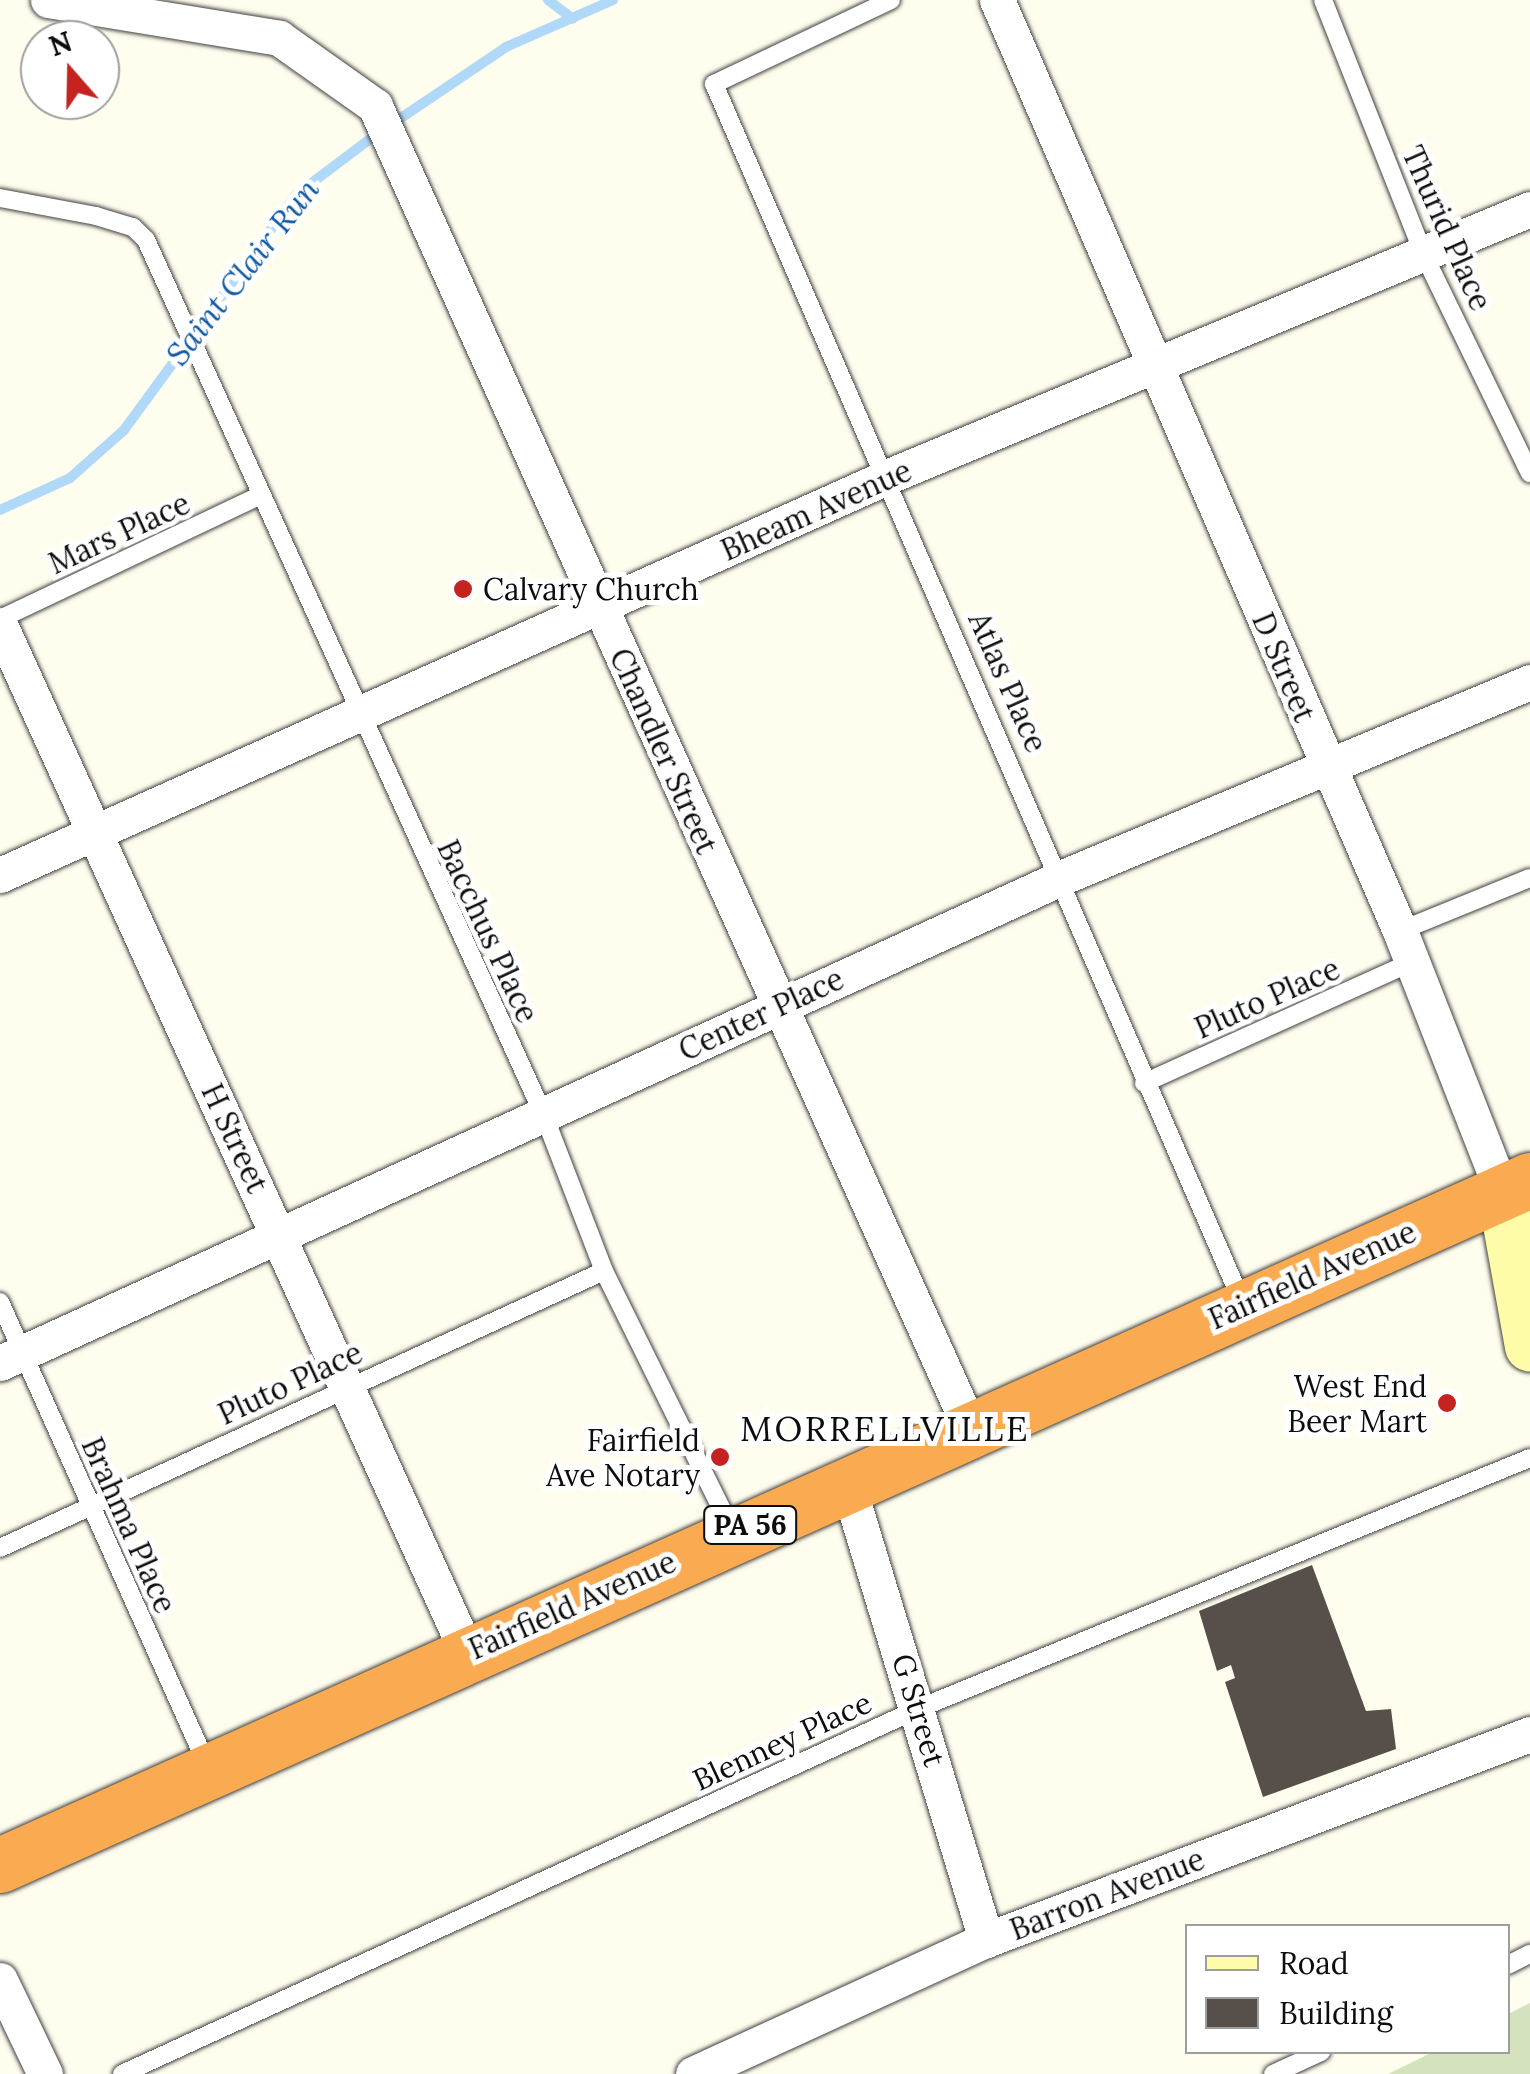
<!DOCTYPE html>
<style>
body{margin:0}
#map{position:relative;width:1530px;height:2074px;overflow:hidden;background:#fffdee;font-family:Lora,serif}
div>[style]{position:absolute}
[style*='--x']{left:calc(var(--x)*1px);top:calc(var(--y)*1px);width:calc(var(--w)*1px);rotate:calc(var(--a)*1deg)}
.cemetery>*{inset:0;background:#d4e2be}
.stream>*{height:10px;margin:-5px;padding:0 5px;transform-origin:5px;border-radius:5px;background:#b0d8f9}
.building>*{inset:0;background:#574f49}
.roads{filter:drop-shadow(0 0 2px #404040) drop-shadow(0 0 2px #404040)}
.lane>*{height:18px;margin:-9px;padding:0 9px;transform-origin:9px;border-radius:9px;background:#fff}
.street>*{height:35px;margin:-17.5px;padding:0 17.5px;transform-origin:17.5px;border-radius:17.5px;background:#fff}
.secondary>*{height:50px;margin:-25px;padding:0 25px;transform-origin:25px;border-radius:25px;background:#fffca9}
.highway>*{height:55px;margin:-27.5px;padding:0 27.5px;transform-origin:27.5px;border-radius:27.5px;background:#faaa50}
.dots>*{width:28px;height:28px;translate:-50% -50%;box-sizing:border-box;border:5px solid #fff;border-radius:50%}
span{translate:-50% -50%;white-space:nowrap;text-align:center;line-height:1.15;-webkit-text-stroke:10px #fff;paint-order:stroke}
.shield-label span{padding:2px 8px;background:#fff;border:2px solid;border-radius:8px;-webkit-text-stroke-width:0}
.shield-label{font-size:28px;color:#0d0d0d;font-weight:700}
.street-label{font-size:30px;color:#0d0d0d}
.poi-label{font-size:30px;color:#0d0d0d}
.left{translate:0 -50%;text-align:left}
.right{translate:-100% -50%;text-align:right}
.water-label{font-size:32px;color:#115aa5;font-style:italic}
.quarter-label{font-size:35px;color:#0d0d0d;letter-spacing:2.5px}
.legend{position:absolute;left:1185px;top:1924px;width:325px;height:130px;box-sizing:border-box;background:#fff;border:2px solid #9e9e9e;margin:0;padding:12px 18px;list-style:none;font-size:30px;color:#0d0d0d}
.legend li{display:flex;align-items:center;gap:20px;height:50px}
.legend b{width:50px;border:2px solid #9e9e9e}
.north{position:absolute;left:20px;top:20px;width:100px;height:100px;box-sizing:border-box;background:#fff;border:2px solid #9e9e9e;border-radius:50%;rotate:340deg;font-size:28px;font-weight:700;line-height:40px;text-align:center;color:#0d0d0d}
.north::after{content:'';display:block;margin:auto;width:35px;height:45px;background:#c4231f;clip-path:polygon(50% 0,100% 100%,50% 72%,0 100%)}
</style>
<div id="map">
<div class="cemetery">
<i style="clip-path:polygon(1530px 2003px,1530px 2074px,1388px 2074px,1433px 2052px,1508px 2052px,1508px 2014px)"></i>
</div>
<div class="stream">
<i style="--x:548;--y:0;--w:31;--a:37"></i>
<i style="--x:392;--y:124;--w:138;--a:-34"></i>
<i style="--x:506;--y:47;--w:117;--a:-23.7"></i>
<i style="--x:0;--y:510;--w:77;--a:-24.6"></i>
<i style="--x:70;--y:478;--w:72;--a:-41.6"></i>
<i style="--x:124;--y:430;--w:293;--a:-53.8"></i>
<i style="--x:297;--y:194;--w:101;--a:-37"></i>
</div>
<div class="building">
<i style="clip-path:polygon(1312px 1565px,1366px 1711px,1391px 1709px,1396px 1749px,1263px 1797px,1225px 1682px,1235px 1678px,1231px 1665px,1217px 1671px,1199px 1611px)"></i>
</div>
<div class="roads">
<div class="lane">
<i style="--x:891;--y:0;--w:196;--a:154.6"></i>
<i style="--x:714;--y:84;--w:1328;--a:66.56"></i>
<i style="--x:1323;--y:0;--w:272;--a:68.4"></i>
<i style="--x:1423;--y:253;--w:245;--a:64.1"></i>
<i style="--x:0;--y:198;--w:98;--a:10.6"></i>
<i style="--x:96;--y:216;--w:39;--a:17"></i>
<i style="--x:133;--y:227;--w:18;--a:45"></i>
<i style="--x:146;--y:240;--w:964;--a:65.56"></i>
<i style="--x:545;--y:1118;--w:164;--a:68.9"></i>
<i style="--x:604;--y:1271;--w:291;--a:63.7"></i>
<i style="--x:0;--y:619;--w:289;--a:-25.4"></i>
<i style="--x:1400;--y:931;--w:140;--a:-22.2"></i>
<i style="--x:1144;--y:1083;--w:294;--a:-24.3"></i>
<i style="--x:0;--y:1302;--w:509;--a:65.9"></i>
<i style="--x:0;--y:1548;--w:664;--a:-24.64"></i>
<i style="--x:1508;--y:1965;--w:25;--a:-27"></i>
<i style="--x:122;--y:2074;--w:878;--a:-24.64"></i>
<i style="--x:920;--y:1708;--w:659;--a:-22.29"></i>
<i style="--x:1273;--y:2074;--w:53;--a:-24.6"></i>
</div>
<div class="street">
<i style="--x:48;--y:0;--w:234;--a:9.3"></i>
<i style="--x:279;--y:38;--w:118;--a:35.3"></i>
<i style="--x:375;--y:106;--w:1450;--a:65.77"></i>
<i style="--x:997;--y:0;--w:1014;--a:66.59"></i>
<i style="--x:1400;--y:931;--w:279;--a:68.6"></i>
<i style="--x:0;--y:625;--w:1128;--a:65.55"></i>
<i style="--x:0;--y:875;--w:974;--a:-24.17"></i>
<i style="--x:889;--y:476;--w:694;--a:-22.61"></i>
<i style="--x:0;--y:1363;--w:1169;--a:-24.57"></i>
<i style="--x:1063;--y:877;--w:506;--a:-22.66"></i>
<i style="--x:847;--y:1482;--w:479;--a:73.1"></i>
<i style="--x:0;--y:1980;--w:104;--a:64.4"></i>
<i style="--x:693;--y:2074;--w:322;--a:-24.6"></i>
<i style="--x:986;--y:1940;--w:582;--a:-20.74"></i>
</div>
<div class="secondary">
<i style="--x:1502;--y:1191;--w:158;--a:79.8"></i>
</div>
<div class="highway">
<i style="--x:0;--y:1865;--w:1676;--a:-24.12"></i>
</div>
</div>
<div class="dots">
<i style="left:463px;top:589px;background:#c4231f"></i>
<i style="left:1447px;top:1403px;background:#c4231f"></i>
<i style="left:720px;top:1457px;background:#c4231f"></i>
</div>
<div class="shield-label">
<span style="left:750px;top:1525px">PA 56</span>
</div>
<div class="street-label">
<span style="left:1447px;top:228px;rotate:66deg">Thurid Place</span>
<span style="left:816px;top:510px;rotate:-24deg">Bheam Avenue</span>
<span style="left:119px;top:533px;rotate:-25deg">Mars Place</span>
<span style="left:1284px;top:667px;rotate:67deg">D Street</span>
<span style="left:1008px;top:682px;rotate:66deg">Atlas Place</span>
<span style="left:664px;top:751px;rotate:66deg">Chandler Street</span>
<span style="left:488px;top:931px;rotate:65deg">Bacchus Place</span>
<span style="left:1267px;top:998px;rotate:-24deg">Pluto Place</span>
<span style="left:761px;top:1014px;rotate:-25deg">Center Place</span>
<span style="left:235px;top:1138px;rotate:65deg">H Street</span>
<span style="left:1312px;top:1275px;rotate:-24deg">Fairfield Avenue</span>
<span style="left:290px;top:1383px;rotate:-25deg">Pluto Place</span>
<span style="left:129px;top:1525px;rotate:66deg">Brahma Place</span>
<span style="left:572px;top:1605px;rotate:-24deg">Fairfield Avenue</span>
<span style="left:919px;top:1710px;rotate:73deg">G Street</span>
<span style="left:782px;top:1741px;rotate:-25deg">Blenney Place</span>
<span style="left:1107px;top:1894px;rotate:-21deg">Barron Avenue</span>
</div>
<div class="poi-label">
<span class="left" style="left:483px;top:589px">Calvary Church</span>
<span class="right" style="left:1427px;top:1403px">West End<br>Beer Mart</span>
<span class="right" style="left:700px;top:1457px">Fairfield<br>Ave Notary</span>
</div>
<div class="water-label">
<span style="left:243px;top:272px;rotate:-52deg">Saint Clair Run</span>
</div>
<div class="quarter-label">
<span style="left:885px;top:1429px">MORRELLVILLE</span>
</div>
<ul class="legend">
<li><b style="height:12px;background:#fffca9"></b>Road</li>
<li><b style="height:28px;background:#574f49"></b>Building</li>
</ul>
<div class="north">N</div>
</div>
